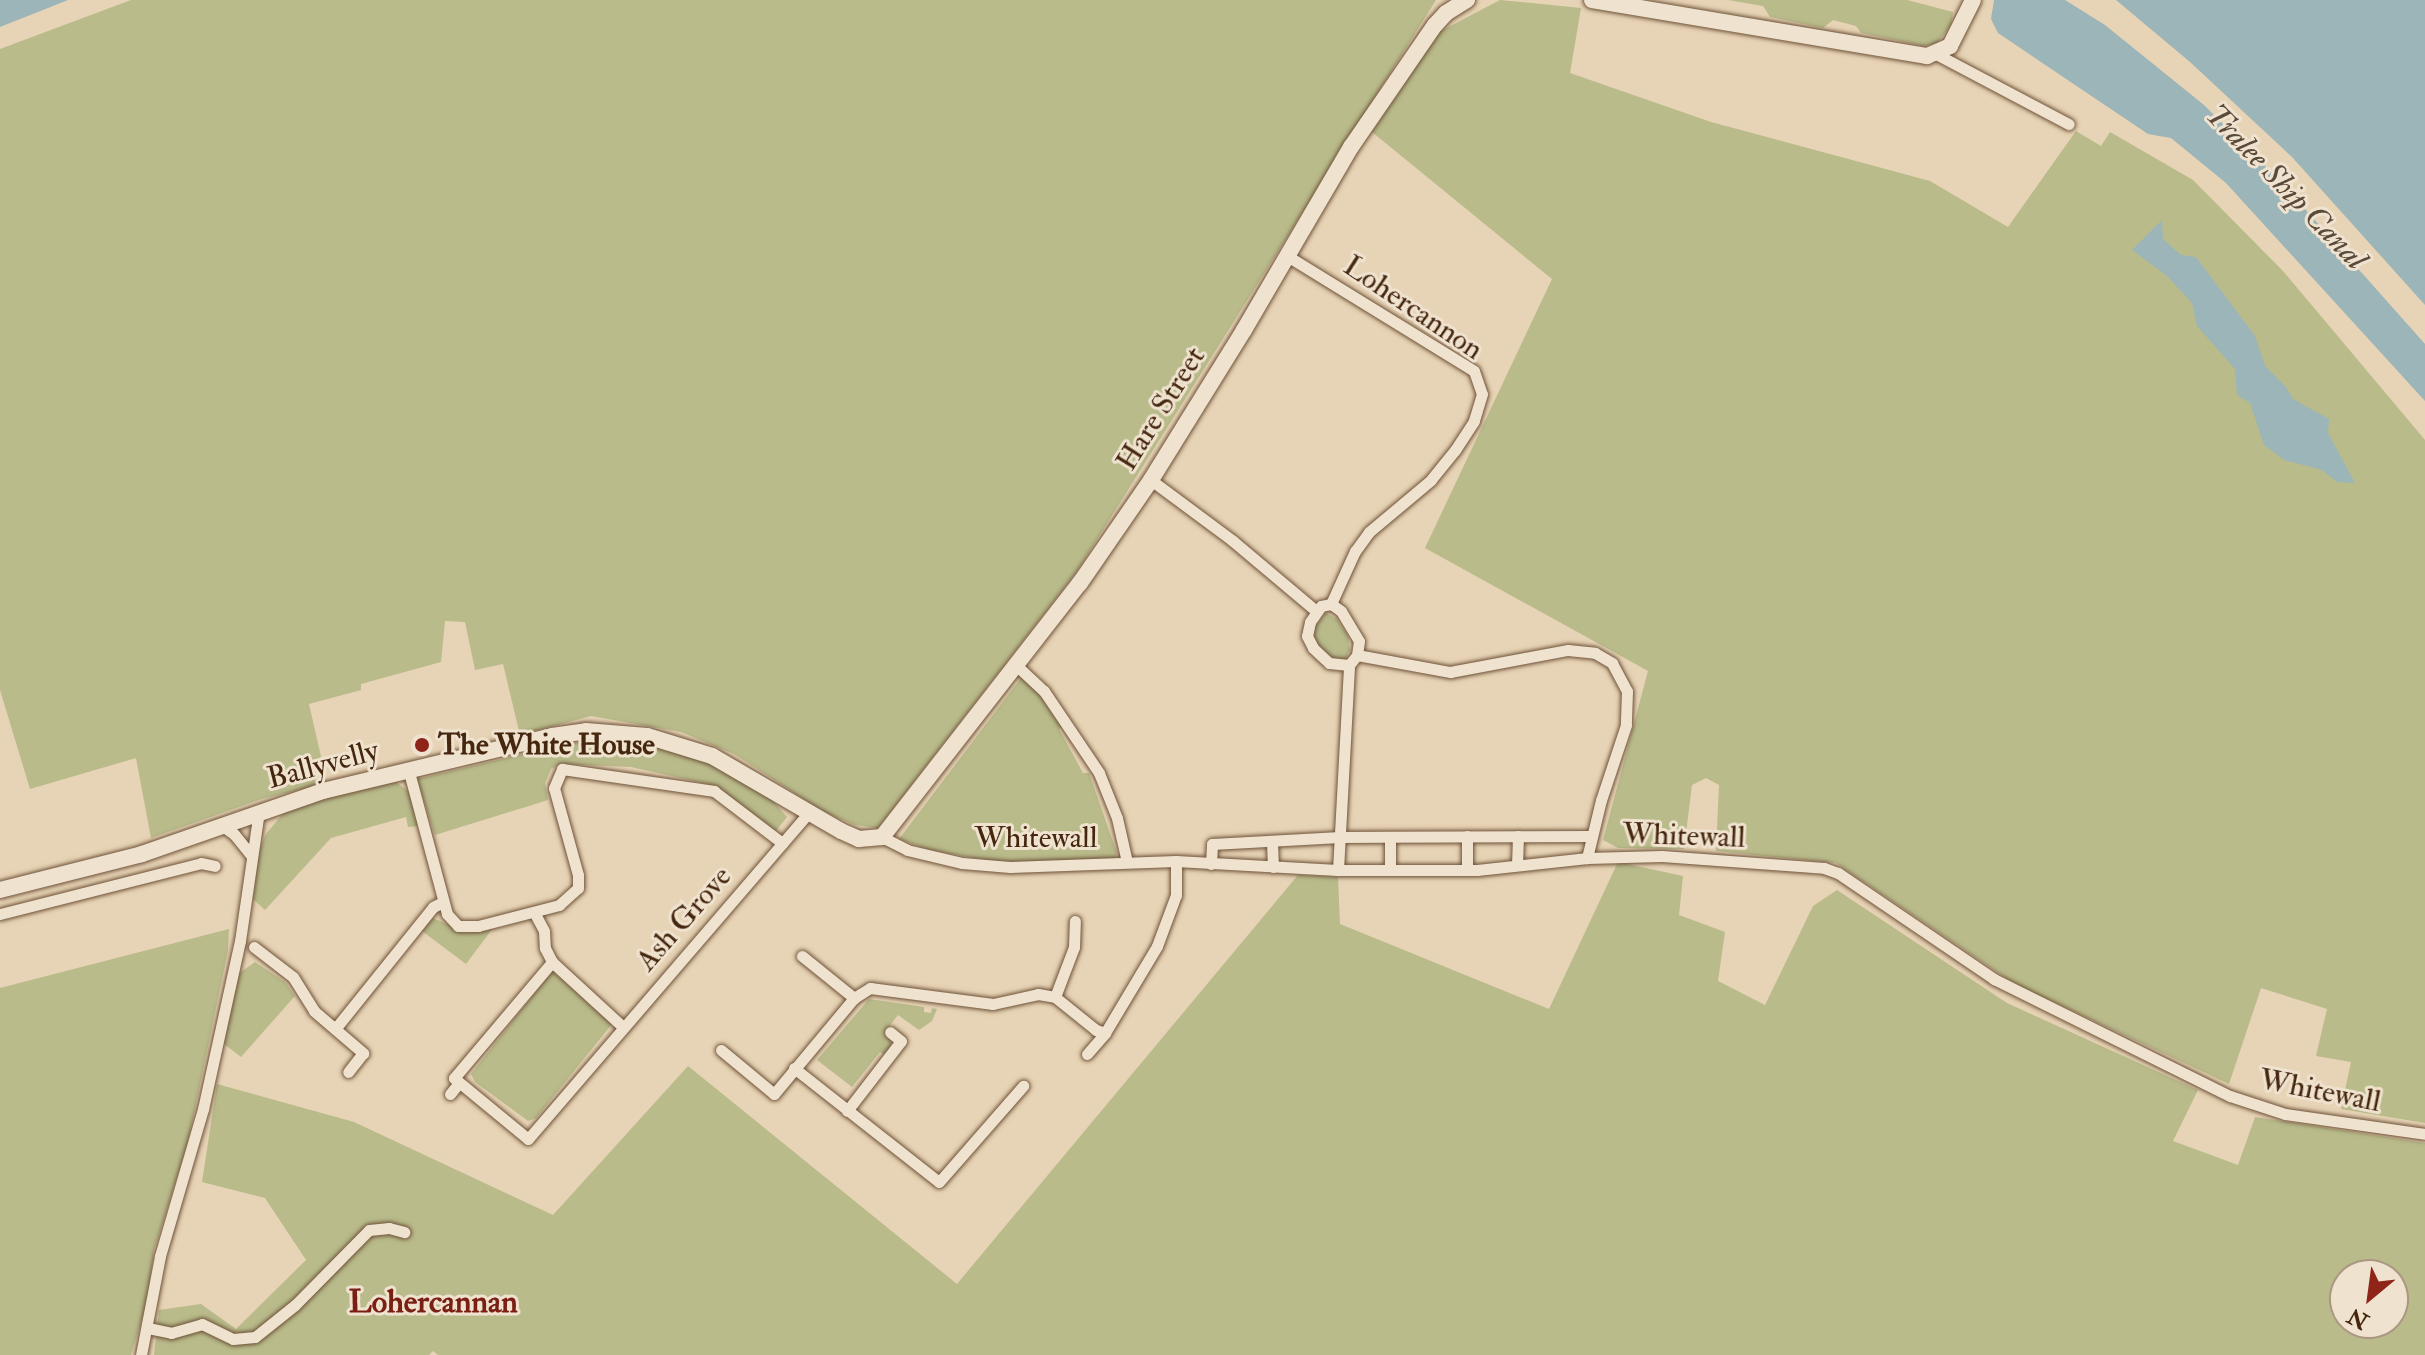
<!DOCTYPE html>
<style>
body{margin:0}
#map{position:relative;width:2425px;height:1355px;overflow:hidden;background:#e7d3b5;font-family:"IM FELL Double Pica",serif}
div>[style]{position:absolute}
[style*='--x']{left:calc(var(--x)*1px);top:calc(var(--y)*1px);width:calc(var(--w)*1px);rotate:calc(var(--a)*1deg)}
.green>*{inset:0;background:#b9bb8b}
.water>*{inset:0;background:#9bb5b9}
.roads{filter:drop-shadow(0 0 2px #6e5238) drop-shadow(0 0 2px #6e5238)}
.street>*{height:11px;margin:-5.5px;padding:0 5.5px;transform-origin:5.5px;border-radius:5.5px;background:#efe2cf}
.secondary>*{height:16px;margin:-8px;padding:0 8px;transform-origin:8px;border-radius:8px;background:#efe2cf}
.dots>*{width:22px;height:22px;translate:-50% -50%;box-sizing:border-box;border:4px solid #efe2cf;border-radius:50%}
span{translate:-50% -50%;white-space:nowrap;text-align:center;line-height:1.15;-webkit-text-stroke:6px #efe2cf;paint-order:stroke}
.street-label{font-size:30px;color:#45270f}
.poi-label{font-size:30px;color:#45270f;font-weight:700}
.left{translate:0 -50%;text-align:left}
.water-label{font-size:32px;color:#5a4a3a;font-style:italic}
.neighbourhood-label{font-size:32px;color:#7a1f14;font-weight:700}
.north{position:absolute;left:2329px;top:1259px;width:80px;height:80px;box-sizing:border-box;background:#efe2cf;border:2px solid #ab9782;border-radius:50%;rotate:209deg;font-size:22px;font-weight:700;line-height:32px;text-align:center;color:#45270f}
.north::after{content:'';display:block;margin:auto;width:28px;height:36px;background:#8f2418;clip-path:polygon(50% 0,100% 100%,50% 72%,0 100%)}
</style>
<div id="map">
<div class="green">
<i style="clip-path:polygon(131px 0,1436px 0,1077px 571px,878px 828px,855px 825px,824px 812px,734px 754px,681px 732px,591px 716px,520px 735px,503px 664px,475px 670px,465px 622px,445px 621px,441px 662px,361px 684px,361px 690px,309px 704px,327px 783px,262px 799px,151px 838px,136px 758px,30px 789px,0 690px,0 49px)"></i>
<i style="clip-path:polygon(1500px 0,1581px 8px,1570px 73px,1711px 122px,1930px 181px,2008px 227px,2076px 131px,2101px 146px,2110px 132px,2193px 180px,2283px 271px,2425px 440px,2425px 1123px,2341px 1109px,2351px 1062px,2316px 1056px,2327px 1009px,2261px 988px,2229px 1084px,2015px 984px,1836px 863px,1716px 851px,1719px 785px,1706px 778px,1692px 785px,1684px 849px,1618px 848px,1603px 840px,1648px 671px,1425px 548px,1552px 279px,1372px 132px,1439px 32px)"></i>
<i style="clip-path:polygon(1728px 0,1907px 0,1953px 12px,1951px 25px,1937px 43px,1924px 46px,1861px 33px,1856px 26px,1833px 20px,1823px 28px,1770px 17px,1763px 6px)"></i>
<i style="clip-path:polygon(1326px 613px,1337px 619px,1348px 636px,1350px 650px,1344px 661px,1326px 655px,1315px 640px,1314px 628px)"></i>
<i style="clip-path:polygon(1021px 678px,1031px 683px,1062px 727px,1059px 729px,1083px 773px,1089px 773px,1117px 853px,1114px 860px,1003px 863px,930px 850px,899px 839px)"></i>
<i style="clip-path:polygon(613px 739px,675px 751px,710px 764px,772px 800px,787px 817px,776px 831px,716px 786px,631px 767px,561px 764px,551px 769px,545px 783px,548px 800px,435px 835px,417px 779px,566px 744px)"></i>
<i style="clip-path:polygon(396px 782px,412px 794px,420px 826px,408px 827px,406px 817px,331px 838px,265px 910px,253px 899px,259px 850px,266px 834px,290px 805px)"></i>
<i style="clip-path:polygon(evenodd,1618px 862px,1683px 876px,1679px 915px,1725px 932px,1718px 981px,1765px 1005px,1813px 906px,1837px 890px,2007px 1003px,2198px 1090px,2173px 1141px,2238px 1165px,2255px 1117px,2425px 1143px,2425px 1355px,438px 1355px,433px 1351px,429px 1355px,154px 1355px,159px 1310px,201px 1304px,236px 1329px,306px 1260px,265px 1198px,202px 1182px,217px 1084px,354px 1122px,553px 1215px,688px 1066px,957px 1284px,1298px 875px,1338px 877px,1340px 924px,1549px 1009px,1618px 862px,2345px 1275px,2393px 1275px,2393px 1323px,2345px 1323px,2345px 1275px)"></i>
<i style="clip-path:polygon(433px 918px,468px 933px,493px 928px,466px 964px,422px 931px)"></i>
<i style="clip-path:polygon(229px 929px,228px 951px,188px 1142px,154px 1250px,147px 1303px,131px 1355px,0 1355px,0 988px)"></i>
<i style="clip-path:polygon(255px 962px,285px 982px,295px 996px,241px 1057px,224px 1044px,238px 974px)"></i>
<i style="clip-path:polygon(552px 971px,612px 1024px,536px 1118px,528px 1121px,475px 1082px,471px 1074px)"></i>
<i style="clip-path:polygon(869px 999px,924px 1007px,924px 1012px,931px 1013px,932px 1008px,937px 1009px,932px 1021px,919px 1030px,898px 1015px,888px 1028px,891px 1046px,885px 1055px,880px 1052px,852px 1087px,817px 1060px)"></i>
</div>
<div class="water">
<i style="clip-path:polygon(0 0,68px 0,0 27px)"></i>
<i style="clip-path:polygon(1994px 0,2065px 0,2105px 25px,2204px 105px,2281px 182px,2425px 344px,2425px 401px,2226px 183px,2171px 138px,2148px 134px,1998px 33px,1991px 19px)"></i>
<i style="clip-path:polygon(2116px 0,2425px 0,2425px 305px,2292px 157px,2190px 62px)"></i>
<i style="clip-path:polygon(2162px 220px,2163px 239px,2181px 255px,2196px 257px,2255px 336px,2265px 366px,2286px 387px,2293px 399px,2329px 419px,2328px 433px,2355px 483px,2337px 482px,2322px 470px,2284px 460px,2264px 445px,2250px 403px,2237px 395px,2235px 369px,2197px 326px,2192px 303px,2167px 276px,2132px 250px)"></i>
</div>
<div class="roads">
<div class="street">
<i style="--x:1936;--y:54;--w:150;--a:27.8"></i>
<i style="--x:1289;--y:257;--w:217;--a:31.6"></i>
<i style="--x:1474;--y:371;--w:24;--a:71"></i>
<i style="--x:1482;--y:394;--w:28;--a:107"></i>
<i style="--x:1474;--y:421;--w:35;--a:123"></i>
<i style="--x:1455;--y:450;--w:38;--a:129"></i>
<i style="--x:1431;--y:480;--w:81;--a:140"></i>
<i style="--x:1369;--y:532;--w:24;--a:126"></i>
<i style="--x:1355;--y:551;--w:58;--a:114.4"></i>
<i style="--x:1151;--y:480;--w:102;--a:36.6"></i>
<i style="--x:1233;--y:541;--w:109;--a:40.1"></i>
<i style="--x:1357;--y:655;--w:95;--a:10.4"></i>
<i style="--x:1450;--y:672;--w:120;--a:-10.6"></i>
<i style="--x:1568;--y:650;--w:27;--a:6"></i>
<i style="--x:1595;--y:653;--w:20;--a:30"></i>
<i style="--x:1612;--y:663;--w:32;--a:62"></i>
<i style="--x:1627;--y:691;--w:34;--a:92"></i>
<i style="--x:1626;--y:725;--w:79;--a:108.4"></i>
<i style="--x:1601;--y:800;--w:60;--a:103.6"></i>
<i style="--x:1017;--y:666;--w:37;--a:43"></i>
<i style="--x:1044;--y:691;--w:99;--a:56.1"></i>
<i style="--x:1099;--y:773;--w:48;--a:68.2"></i>
<i style="--x:1117;--y:818;--w:45;--a:77.2"></i>
<i style="--x:409;--y:772;--w:147;--a:75"></i>
<i style="--x:447;--y:914;--w:16;--a:47"></i>
<i style="--x:458;--y:926;--w:20;--a:0"></i>
<i style="--x:478;--y:926;--w:84;--a:-14.5"></i>
<i style="--x:559;--y:905;--w:25;--a:-42"></i>
<i style="--x:578;--y:888;--w:13;--a:-90"></i>
<i style="--x:578;--y:875;--w:90;--a:-105.4"></i>
<i style="--x:554;--y:788;--w:21;--a:-67"></i>
<i style="--x:562;--y:769;--w:154;--a:8.2"></i>
<i style="--x:714;--y:791;--w:86;--a:37.4"></i>
<i style="--x:224;--y:827;--w:12;--a:35"></i>
<i style="--x:234;--y:834;--w:27;--a:51"></i>
<i style="--x:882;--y:837;--w:28;--a:27"></i>
<i style="--x:907;--y:850;--w:57;--a:13.3"></i>
<i style="--x:962;--y:863;--w:48;--a:4.8"></i>
<i style="--x:1010;--y:867;--w:166;--a:-2.1"></i>
<i style="--x:1176;--y:861;--w:162;--a:3.2"></i>
<i style="--x:1338;--y:870;--w:139;--a:0"></i>
<i style="--x:1477;--y:870;--w:111;--a:-6.2"></i>
<i style="--x:1587;--y:858;--w:75;--a:-1.5"></i>
<i style="--x:1662;--y:856;--w:162;--a:4.2"></i>
<i style="--x:1824;--y:868;--w:15;--a:20"></i>
<i style="--x:1838;--y:873;--w:189;--a:34.2"></i>
<i style="--x:1994;--y:979;--w:263;--a:26.4"></i>
<i style="--x:2230;--y:1096;--w:58;--a:18.1"></i>
<i style="--x:2285;--y:1114;--w:141;--a:8.1"></i>
<i style="--x:1272;--y:841;--w:26;--a:88"></i>
<i style="--x:1211;--y:864;--w:20;--a:-87"></i>
<i style="--x:1212;--y:844;--w:128;--a:-3.1"></i>
<i style="--x:1340;--y:837;--w:252;--a:-0.2"></i>
<i style="--x:1517;--y:865;--w:29;--a:-88"></i>
<i style="--x:1338;--y:870;--w:205;--a:-86.9"></i>
<i style="--x:1349;--y:665;--w:13;--a:-51"></i>
<i style="--x:1357;--y:655;--w:14;--a:-82"></i>
<i style="--x:1359;--y:641;--w:35;--a:-121"></i>
<i style="--x:1341;--y:611;--w:12;--a:-145"></i>
<i style="--x:1331;--y:604;--w:10;--a:169"></i>
<i style="--x:1321;--y:606;--w:19;--a:125"></i>
<i style="--x:1310;--y:622;--w:14;--a:102"></i>
<i style="--x:1307;--y:636;--w:13;--a:63"></i>
<i style="--x:1313;--y:648;--w:22;--a:43"></i>
<i style="--x:1329;--y:663;--w:20;--a:6"></i>
<i style="--x:1390;--y:870;--w:33;--a:-90"></i>
<i style="--x:1467;--y:870;--w:34;--a:-90"></i>
<i style="--x:534;--y:912;--w:21;--a:62"></i>
<i style="--x:544;--y:931;--w:17;--a:87"></i>
<i style="--x:545;--y:948;--w:16;--a:63"></i>
<i style="--x:0;--y:914;--w:207;--a:-14.2"></i>
<i style="--x:201;--y:863;--w:14;--a:12"></i>
<i style="--x:254;--y:947;--w:49;--a:37.6"></i>
<i style="--x:293;--y:977;--w:40;--a:58"></i>
<i style="--x:314;--y:1011;--w:65;--a:40.6"></i>
<i style="--x:363;--y:1053;--w:24;--a:128"></i>
<i style="--x:802;--y:956;--w:67;--a:38.9"></i>
<i style="--x:1055;--y:997;--w:53;--a:-69.2"></i>
<i style="--x:1074;--y:947;--w:26;--a:-88"></i>
<i style="--x:623;--y:1027;--w:96;--a:-137.5"></i>
<i style="--x:552;--y:962;--w:152;--a:130.2"></i>
<i style="--x:454;--y:1078;--w:96;--a:39.5"></i>
<i style="--x:528;--y:1139;--w:430;--a:-49.3"></i>
<i style="--x:335;--y:1029;--w:156;--a:-51.2"></i>
<i style="--x:433;--y:907;--w:11;--a:-27"></i>
<i style="--x:721;--y:1050;--w:69;--a:39.7"></i>
<i style="--x:774;--y:1094;--w:125;--a:-50.2"></i>
<i style="--x:854;--y:998;--w:19;--a:-32"></i>
<i style="--x:870;--y:988;--w:124;--a:7.4"></i>
<i style="--x:993;--y:1004;--w:46;--a:-12.5"></i>
<i style="--x:1038;--y:994;--w:17;--a:10"></i>
<i style="--x:1055;--y:997;--w:53;--a:38.8"></i>
<i style="--x:1096;--y:1030;--w:9;--a:18"></i>
<i style="--x:1087;--y:1054;--w:28;--a:-49"></i>
<i style="--x:1105;--y:1033;--w:101;--a:-59.1"></i>
<i style="--x:1157;--y:946;--w:54;--a:-69.6"></i>
<i style="--x:1176;--y:895;--w:34;--a:-90"></i>
<i style="--x:794;--y:1068;--w:184;--a:38.2"></i>
<i style="--x:939;--y:1182;--w:128;--a:-48.8"></i>
<i style="--x:450;--y:1094;--w:14;--a:-51"></i>
<i style="--x:847;--y:1111;--w:88;--a:-52.4"></i>
<i style="--x:901;--y:1041;--w:14;--a:-141"></i>
<i style="--x:148;--y:1328;--w:24;--a:12"></i>
<i style="--x:171;--y:1333;--w:32;--a:-16"></i>
<i style="--x:202;--y:1324;--w:34;--a:26"></i>
<i style="--x:233;--y:1339;--w:22;--a:-5"></i>
<i style="--x:255;--y:1337;--w:51;--a:-38.7"></i>
<i style="--x:295;--y:1305;--w:105;--a:-45.4"></i>
<i style="--x:369;--y:1230;--w:20;--a:-6"></i>
<i style="--x:389;--y:1228;--w:16;--a:15"></i>
<i style="--x:141;--y:1355;--w:101;--a:-79.1"></i>
<i style="--x:160;--y:1256;--w:153;--a:-73.7"></i>
<i style="--x:203;--y:1109;--w:172;--a:-77.6"></i>
<i style="--x:240;--y:941;--w:131;--a:-81.7"></i>
</div>
<div class="secondary">
<i style="--x:1592;--y:0;--w:340;--a:9.5"></i>
<i style="--x:1927;--y:56;--w:25;--a:-23"></i>
<i style="--x:1950;--y:46;--w:51;--a:-63.4"></i>
<i style="--x:0;--y:890;--w:146;--a:-14.2"></i>
<i style="--x:142;--y:854;--w:192;--a:-19.2"></i>
<i style="--x:323;--y:791;--w:236;--a:-13.5"></i>
<i style="--x:552;--y:736;--w:34;--a:-8"></i>
<i style="--x:586;--y:731;--w:61;--a:4.7"></i>
<i style="--x:647;--y:736;--w:68;--a:17.1"></i>
<i style="--x:712;--y:756;--w:149;--a:30.2"></i>
<i style="--x:841;--y:831;--w:20;--a:24"></i>
<i style="--x:859;--y:839;--w:23;--a:-5"></i>
<i style="--x:882;--y:837;--w:322;--a:-52.1"></i>
<i style="--x:1080;--y:583;--w:125;--a:-55.4"></i>
<i style="--x:1151;--y:480;--w:176;--a:-58.2"></i>
<i style="--x:1244;--y:330;--w:212;--a:-59.7"></i>
<i style="--x:1351;--y:147;--w:148;--a:-55.5"></i>
<i style="--x:1435;--y:25;--w:16;--a:-47"></i>
<i style="--x:1446;--y:13;--w:25;--a:-32"></i>
</div>
</div>
<div class="dots">
<i style="left:422px;top:745px;background:#8f2418"></i>
</div>
<div class="street-label">
<span style="left:1413px;top:308px;rotate:34deg">Lohercannon</span>
<span style="left:1161px;top:409px;rotate:-58deg">Hare Street</span>
<span style="left:323px;top:765px;rotate:-15deg">Ballyvelly</span>
<span style="left:1684px;top:836px;rotate:2deg">Whitewall</span>
<span style="left:1036px;top:838px">Whitewall</span>
<span style="left:684px;top:919px;rotate:-49deg">Ash Grove</span>
<span style="left:2320px;top:1091px;rotate:11deg">Whitewall</span>
</div>
<div class="poi-label">
<span class="left" style="left:438px;top:745px">The White House</span>
</div>
<div class="water-label">
<span style="left:2286px;top:187px;rotate:46deg">Tralee Ship Canal</span>
</div>
<div class="neighbourhood-label">
<span style="left:433px;top:1302px">Lohercannan</span>
</div>
<div class="north">N</div>
</div>
